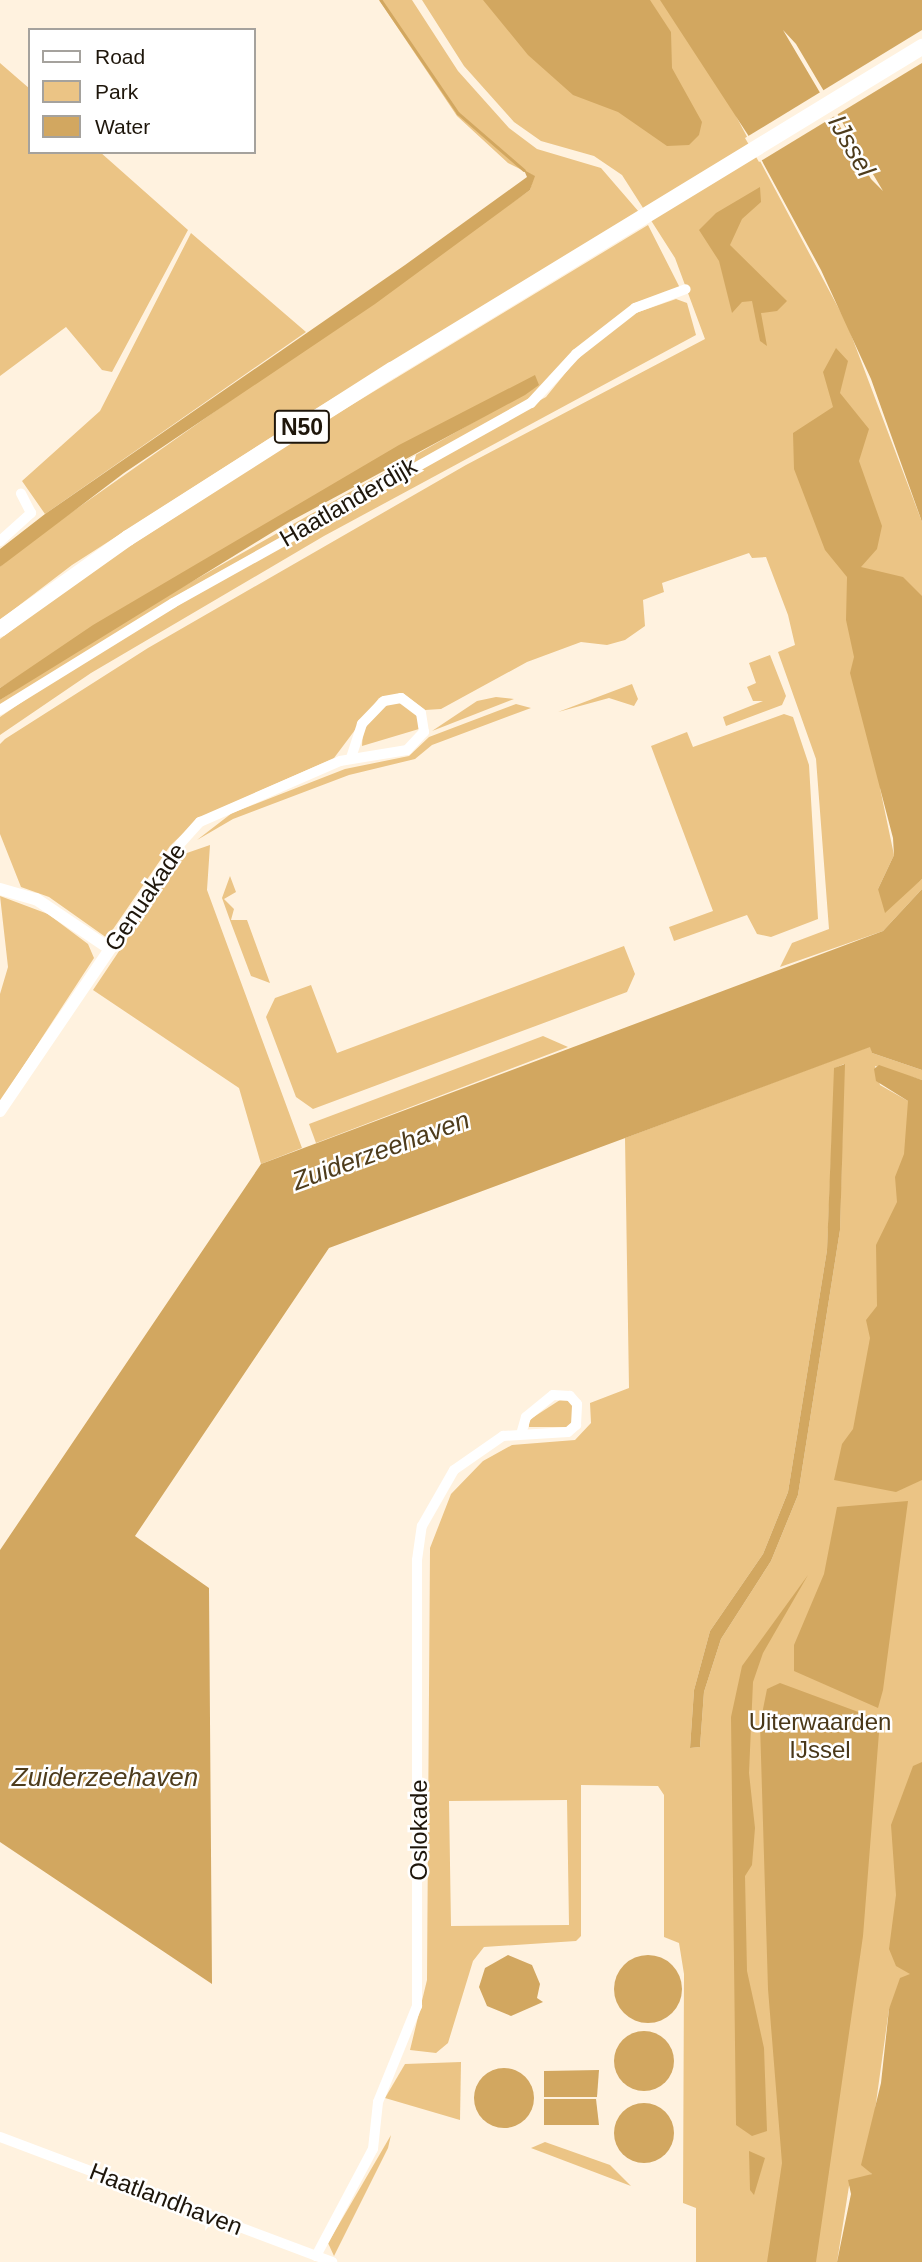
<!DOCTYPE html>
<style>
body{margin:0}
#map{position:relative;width:922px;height:2262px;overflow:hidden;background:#fff2df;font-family:Arial,sans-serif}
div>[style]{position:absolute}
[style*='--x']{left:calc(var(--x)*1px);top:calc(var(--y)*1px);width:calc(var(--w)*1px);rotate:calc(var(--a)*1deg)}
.green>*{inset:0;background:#ebc485}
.water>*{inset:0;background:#d2a760}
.round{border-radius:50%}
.pier>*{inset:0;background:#fff2df}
.stream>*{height:2.5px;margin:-1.25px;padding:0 1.25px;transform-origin:1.25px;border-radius:1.25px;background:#d2a760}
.minor>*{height:10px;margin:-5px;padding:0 5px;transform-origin:5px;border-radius:5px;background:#fff}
.tertiary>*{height:12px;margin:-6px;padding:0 6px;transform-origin:6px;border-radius:6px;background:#fff}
.trunk>*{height:16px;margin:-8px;padding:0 8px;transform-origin:8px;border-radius:8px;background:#fff}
span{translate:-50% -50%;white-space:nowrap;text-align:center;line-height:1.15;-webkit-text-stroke:5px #fff;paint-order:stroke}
.shield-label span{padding:2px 5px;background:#fff;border:2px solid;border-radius:5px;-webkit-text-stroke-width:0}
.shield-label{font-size:23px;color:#1e160b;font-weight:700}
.street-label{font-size:24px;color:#1e160b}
.park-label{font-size:24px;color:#4a3819}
.water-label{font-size:26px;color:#4e3c1c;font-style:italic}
.legend{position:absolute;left:28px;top:28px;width:228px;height:126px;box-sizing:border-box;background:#fff;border:2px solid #a5a29d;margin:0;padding:9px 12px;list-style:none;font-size:21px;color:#1e160b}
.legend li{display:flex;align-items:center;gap:14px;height:35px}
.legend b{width:35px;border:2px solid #a5a29d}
</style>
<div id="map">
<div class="green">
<i style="clip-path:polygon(379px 0,412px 0,458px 71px,509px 128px,537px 149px,601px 168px,639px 212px,309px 413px,72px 565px,0 620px,0 567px,25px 545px,530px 190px,534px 176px,508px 163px,457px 116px)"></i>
<i style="clip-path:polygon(422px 0,688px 0,737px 118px,847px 324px,922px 522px,922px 747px,880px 788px,894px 855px,878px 889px,900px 897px,922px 879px,922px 889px,883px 931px,780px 967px,792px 943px,829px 929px,816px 759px,778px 652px,795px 645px,788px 615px,766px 557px,752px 558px,749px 553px,662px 583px,664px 592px,643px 600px,645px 626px,625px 640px,607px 645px,581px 642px,527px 662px,441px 709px,425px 710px,403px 693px,379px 698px,334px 758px,199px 818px,170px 846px,107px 938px,49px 897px,21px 887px,0 834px,0 744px,5px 739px,148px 648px,466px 465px,705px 339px,675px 258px,622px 175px,594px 156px,541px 141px,514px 122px,464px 66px)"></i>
<i style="clip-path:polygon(0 63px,30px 89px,30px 152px,100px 152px,188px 230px,112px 372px,102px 370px,66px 327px,0 376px)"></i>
<i style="clip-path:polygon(648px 225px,680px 288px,635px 303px,569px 355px,536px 396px,173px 598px,0 708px,0 700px,115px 625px,539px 385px,154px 590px,0 688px,0 639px,80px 578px,317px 426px)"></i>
<i style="clip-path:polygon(191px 233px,306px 332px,45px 514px,22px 481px,100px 411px)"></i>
<i style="clip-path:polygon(676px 299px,687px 303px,696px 335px,324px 536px,91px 673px,0 735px,0 717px,66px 672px,337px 511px,546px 397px,580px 355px,630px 315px)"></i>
<i style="clip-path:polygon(770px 655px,786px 696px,782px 705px,726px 726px,723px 717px,763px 701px,753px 701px,747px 687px,756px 683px,749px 663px)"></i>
<i style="clip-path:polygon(632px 684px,638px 699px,634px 706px,609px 698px,558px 712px)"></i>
<i style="clip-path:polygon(496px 697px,514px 699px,432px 731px,477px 701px)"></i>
<i style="clip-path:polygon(401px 702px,418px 716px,419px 729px,362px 746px,363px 729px,386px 705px)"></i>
<i style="clip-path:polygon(516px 704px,531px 708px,432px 745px,415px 759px,349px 775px,233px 819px,197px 840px,232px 813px,345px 769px,409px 756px,429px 737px)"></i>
<i style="clip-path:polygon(784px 714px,793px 717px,809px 765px,818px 919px,771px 937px,757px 934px,747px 915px,674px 941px,669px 927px,713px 911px,651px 746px,687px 732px,693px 747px)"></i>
<i style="clip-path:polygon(210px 845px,207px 890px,302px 1148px,261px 1164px,239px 1088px,93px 990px,184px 854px)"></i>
<i style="clip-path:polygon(230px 876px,236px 892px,224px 899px,234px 909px,231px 920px,247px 920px,270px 983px,251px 976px,231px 923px,222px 898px)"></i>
<i style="clip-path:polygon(0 896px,48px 914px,88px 944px,94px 958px,0 1102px,0 994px,8px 967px)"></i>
<i style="clip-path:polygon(624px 946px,635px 974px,627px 992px,313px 1109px,296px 1097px,266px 1017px,275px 998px,311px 985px,337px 1053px)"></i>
<i style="clip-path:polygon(543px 1036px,568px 1047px,316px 1143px,309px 1124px)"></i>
<i style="clip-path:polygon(evenodd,871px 1046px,872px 1053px,922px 1070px,922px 1080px,875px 1066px,880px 1085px,908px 1101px,922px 1141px,922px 1898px,910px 1975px,889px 2009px,867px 2168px,872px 2174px,849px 2186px,837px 2262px,696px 2262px,696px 2208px,683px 2203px,684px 1974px,679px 1943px,664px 1937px,664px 1795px,658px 1786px,581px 1785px,581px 1936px,576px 1941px,484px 1947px,473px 1961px,448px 2043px,436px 2053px,410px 2050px,427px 1980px,430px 1548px,451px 1494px,483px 1461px,512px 1445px,575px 1440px,591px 1423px,590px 1403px,629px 1388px,625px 1138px,871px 1046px,844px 1064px,840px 1230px,798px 1495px,771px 1561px,721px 1639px,704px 1692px,700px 1747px,690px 1748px,694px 1690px,710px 1631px,763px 1554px,788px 1492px,827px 1250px,835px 1068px,844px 1064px,871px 1046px,567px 1800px,569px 1925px,451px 1926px,449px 1801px,567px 1800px)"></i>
<i style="clip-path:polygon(563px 1398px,573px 1403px,575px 1420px,567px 1427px,529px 1427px,529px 1420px)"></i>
<i style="clip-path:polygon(461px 2062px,460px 2120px,385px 2098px,405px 2064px)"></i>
<i style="clip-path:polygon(391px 2135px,388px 2148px,334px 2256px,328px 2243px)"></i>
<i style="clip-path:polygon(545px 2142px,610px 2165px,631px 2186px,531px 2148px)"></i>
</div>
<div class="water">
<i style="clip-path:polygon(483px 0,650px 0,671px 32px,672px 68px,702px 122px,699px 135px,689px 145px,667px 146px,618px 112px,573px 95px,528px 55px)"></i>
<i style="clip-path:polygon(evenodd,660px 0,922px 0,922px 522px,871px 379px,821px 270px,748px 135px,660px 0,783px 30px,796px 44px,883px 191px,871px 179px,783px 30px)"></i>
<i style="clip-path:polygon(524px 170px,535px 176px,530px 190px,375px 304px,124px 473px,0 567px,0 549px,45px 514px,405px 265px,527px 177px)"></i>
<i style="clip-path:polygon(760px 187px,761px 202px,742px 219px,730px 245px,787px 301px,777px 311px,761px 313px,767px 346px,760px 341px,752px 301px,742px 302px,732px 313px,719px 261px,699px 230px,716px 213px)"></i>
<i style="clip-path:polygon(836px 348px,848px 361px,840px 393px,869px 429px,859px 461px,882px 526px,877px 549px,861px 567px,903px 577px,922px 596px,922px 879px,885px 913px,878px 889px,894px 855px,893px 838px,850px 673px,854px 657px,846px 620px,847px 577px,825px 550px,794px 469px,793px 433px,833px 407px,823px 372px)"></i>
<i style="clip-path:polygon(535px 375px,539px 385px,525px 395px,289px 522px,0 700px,0 688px,93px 625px,399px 445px)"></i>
<i style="clip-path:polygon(922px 889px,922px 1070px,872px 1053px,870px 1047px,329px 1248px,135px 1536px,209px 1588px,212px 1984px,0 1842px,0 1550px,261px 1164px,883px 931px)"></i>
<i style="clip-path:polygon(845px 1064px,840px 1230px,798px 1495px,771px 1561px,721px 1639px,704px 1692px,700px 1747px,690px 1748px,694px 1690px,710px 1631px,763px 1554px,788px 1492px,827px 1250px,834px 1068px)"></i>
<i style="clip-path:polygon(879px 1065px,922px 1080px,922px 1480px,896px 1492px,834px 1480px,842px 1444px,853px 1429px,870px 1338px,866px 1320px,877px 1306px,876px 1245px,897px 1202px,895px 1177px,904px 1154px,908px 1101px,876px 1081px,874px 1069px)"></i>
<i style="clip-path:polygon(908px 1501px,883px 1690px,878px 1708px,794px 1671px,794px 1645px,824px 1574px,837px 1507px)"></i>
<i style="clip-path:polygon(808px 1575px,763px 1653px,753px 1682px,749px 1773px,755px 1828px,752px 1865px,745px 1876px,747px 1971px,764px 2048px,767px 2131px,752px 2136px,736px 2125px,731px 1717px,742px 1666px)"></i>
<i style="clip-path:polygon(780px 1683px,880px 1720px,863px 1936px,816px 2262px,767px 2262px,782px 2163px,768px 1989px,760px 1724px,767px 1689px)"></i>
<i style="clip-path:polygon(922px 1762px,922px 2262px,837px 2262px,851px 2194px,848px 2180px,872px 2174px,861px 2165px,881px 2083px,889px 2009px,900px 1978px,910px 1974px,896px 1966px,889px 1949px,896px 1895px,891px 1825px,913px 1766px)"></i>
<i class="round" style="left:614px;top:1955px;width:68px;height:68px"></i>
<i style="clip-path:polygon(508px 1955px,532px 1965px,540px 1984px,537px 1998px,543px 2002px,511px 2016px,487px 2006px,479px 1987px,485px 1968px)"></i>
<i class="round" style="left:614px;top:2031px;width:60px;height:60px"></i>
<i class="round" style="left:474px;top:2068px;width:60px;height:60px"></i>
<i style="clip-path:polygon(599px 2070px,597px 2097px,544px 2097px,544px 2071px)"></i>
<i style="clip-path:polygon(544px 2099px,596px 2099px,599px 2125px,544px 2125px)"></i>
<i class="round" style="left:614px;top:2103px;width:60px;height:60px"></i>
<i style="clip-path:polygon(749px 2151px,765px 2158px,754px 2195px,750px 2190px)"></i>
</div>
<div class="pier">
<i style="clip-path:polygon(922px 30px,922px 63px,759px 162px,745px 138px)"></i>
</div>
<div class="stream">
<i style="--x:381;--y:0;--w:137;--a:55.7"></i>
<i style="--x:458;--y:113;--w:87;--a:40.8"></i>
</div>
<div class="minor">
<i style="--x:0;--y:541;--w:42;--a:-42.1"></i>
<i style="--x:31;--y:513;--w:22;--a:-117"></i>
<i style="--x:0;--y:710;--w:203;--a:-31.7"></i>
<i style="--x:173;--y:603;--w:410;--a:-29.2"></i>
<i style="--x:531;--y:403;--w:67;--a:-47.4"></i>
<i style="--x:576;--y:354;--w:75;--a:-37.9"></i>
<i style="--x:635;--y:308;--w:54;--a:-20.4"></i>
<i style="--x:110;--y:949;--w:126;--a:-56.3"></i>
<i style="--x:180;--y:844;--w:30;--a:-48"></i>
<i style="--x:200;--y:822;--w:153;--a:-23.5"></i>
<i style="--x:340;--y:761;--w:68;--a:-9.3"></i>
<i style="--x:407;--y:750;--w:25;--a:-47"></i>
<i style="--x:424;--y:732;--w:19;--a:-99"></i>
<i style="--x:421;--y:713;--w:25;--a:-143"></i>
<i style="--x:401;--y:698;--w:17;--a:170"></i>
<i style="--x:384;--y:701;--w:32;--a:134"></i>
<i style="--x:362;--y:724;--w:35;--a:108"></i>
<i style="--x:0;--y:2137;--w:355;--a:20.6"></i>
<i style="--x:316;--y:2256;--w:121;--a:-62"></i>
<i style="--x:373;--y:2149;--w:47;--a:-83.9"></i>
<i style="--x:378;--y:2102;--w:104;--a:-67.9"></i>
<i style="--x:417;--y:2006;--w:446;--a:-90"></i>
<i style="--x:417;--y:1560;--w:34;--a:-82"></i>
<i style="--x:422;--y:1526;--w:64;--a:-60.3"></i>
<i style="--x:454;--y:1470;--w:60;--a:-34.8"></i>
<i style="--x:503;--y:1436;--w:65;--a:-3.5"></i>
<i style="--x:568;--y:1432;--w:11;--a:-41"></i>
<i style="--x:576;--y:1425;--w:21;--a:-87"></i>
<i style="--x:577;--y:1404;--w:11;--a:-131"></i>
<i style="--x:570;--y:1396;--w:17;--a:-177"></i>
<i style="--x:553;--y:1395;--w:35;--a:141"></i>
<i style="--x:526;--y:1417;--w:15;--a:106"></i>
</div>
<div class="tertiary">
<i style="--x:0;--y:889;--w:37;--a:16"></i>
<i style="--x:36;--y:899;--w:89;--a:34"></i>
<i style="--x:110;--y:949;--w:196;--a:124.2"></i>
</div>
<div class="trunk">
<i style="--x:0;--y:629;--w:157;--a:-35.4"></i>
<i style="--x:128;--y:538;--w:313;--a:-32.5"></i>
<i style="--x:392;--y:370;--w:621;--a:-31.36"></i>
</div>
<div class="shield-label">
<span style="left:302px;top:427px">N50</span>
</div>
<div class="street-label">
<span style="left:348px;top:502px;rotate:-30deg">Haatlanderdijk</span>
<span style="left:145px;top:897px;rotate:-56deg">Genuakade</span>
<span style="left:419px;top:1830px;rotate:-90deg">Oslokade</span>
<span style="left:166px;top:2199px;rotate:21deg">Haatlandhaven</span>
</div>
<div class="park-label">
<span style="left:820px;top:1736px">Uiterwaarden<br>IJssel</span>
</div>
<div class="water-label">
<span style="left:851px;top:146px;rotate:60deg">IJssel</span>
<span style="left:381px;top:1151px;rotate:-20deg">Zuiderzeehaven</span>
<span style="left:105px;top:1778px">Zuiderzeehaven</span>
</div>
<ul class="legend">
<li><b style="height:9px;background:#fff"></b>Road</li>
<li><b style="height:19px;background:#ebc485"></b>Park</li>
<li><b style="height:19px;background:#d2a760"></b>Water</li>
</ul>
</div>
